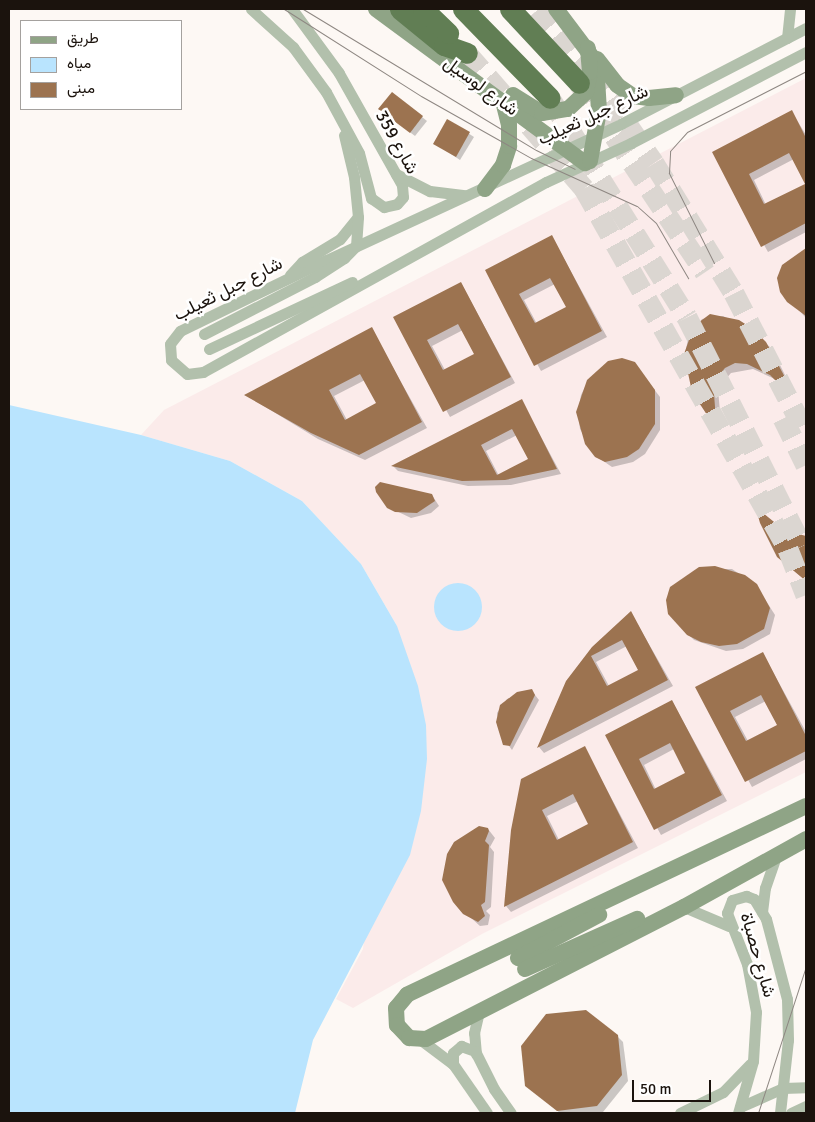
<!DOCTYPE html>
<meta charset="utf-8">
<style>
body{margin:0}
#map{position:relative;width:815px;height:1122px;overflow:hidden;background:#fdf8f4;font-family:Signika,Vazirmatn,sans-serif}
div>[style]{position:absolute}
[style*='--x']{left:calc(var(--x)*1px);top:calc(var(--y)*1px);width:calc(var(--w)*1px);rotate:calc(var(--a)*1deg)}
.commercial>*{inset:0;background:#fbebea}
.water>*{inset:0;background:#b9e4fe}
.round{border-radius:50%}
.shadow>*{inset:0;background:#0003}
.building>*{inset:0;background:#9c7350}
.highway-tunnel>*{height:21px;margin-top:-10.5px;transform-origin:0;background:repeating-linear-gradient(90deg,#dbd6d1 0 21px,transparent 0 32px)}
.street>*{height:11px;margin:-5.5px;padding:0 5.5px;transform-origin:5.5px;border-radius:5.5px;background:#b2c0ac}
.secondary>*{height:16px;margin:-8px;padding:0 8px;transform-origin:8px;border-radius:8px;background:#8fa486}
.highway>*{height:21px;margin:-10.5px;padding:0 10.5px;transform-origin:10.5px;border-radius:10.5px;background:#617e54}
.tram>*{height:1px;margin:-0.5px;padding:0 0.5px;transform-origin:0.5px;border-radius:0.5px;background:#8e8782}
span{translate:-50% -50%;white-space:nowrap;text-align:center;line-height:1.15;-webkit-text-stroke:5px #fff;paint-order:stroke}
.street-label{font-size:18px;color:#1b130d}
.frame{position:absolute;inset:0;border:10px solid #1b130d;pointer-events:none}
.legend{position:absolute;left:20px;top:20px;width:162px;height:90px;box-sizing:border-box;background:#fff;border:1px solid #a4a19e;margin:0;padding:6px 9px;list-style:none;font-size:15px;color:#1b130d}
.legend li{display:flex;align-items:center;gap:10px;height:25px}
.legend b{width:25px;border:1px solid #a4a19e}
.scale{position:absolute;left:632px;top:1080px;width:79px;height:22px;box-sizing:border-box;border:2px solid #1b130d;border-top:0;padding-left:6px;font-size:15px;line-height:18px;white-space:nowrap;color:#1b130d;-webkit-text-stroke:4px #fff;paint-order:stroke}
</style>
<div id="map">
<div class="commercial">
<i style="clip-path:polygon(806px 78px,806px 772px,482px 934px,353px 1008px,336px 999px,363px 949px,397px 626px,361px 564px,302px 501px,230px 461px,141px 435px,164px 410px)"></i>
</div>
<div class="water">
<i style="clip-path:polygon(9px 405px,141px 435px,230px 461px,302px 501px,361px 564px,397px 626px,418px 686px,426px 725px,427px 759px,421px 811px,410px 855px,313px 1040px,295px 1113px,9px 1113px)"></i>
<i class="round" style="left:434px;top:583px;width:48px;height:48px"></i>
</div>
<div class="shadow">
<i style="clip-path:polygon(792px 112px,806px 135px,806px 183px,794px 159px,754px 180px,766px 205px,806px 184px,806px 232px,768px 252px,713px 153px)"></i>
<i style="clip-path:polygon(384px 113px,422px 117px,427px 121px,415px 136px)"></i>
<i style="clip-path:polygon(448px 120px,474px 137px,460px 160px,434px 143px)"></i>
<i style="clip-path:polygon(evenodd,552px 237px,607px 337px,541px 371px,486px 271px,552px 237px,555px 284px,567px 308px,537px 324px,524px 300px,555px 284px)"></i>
<i style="clip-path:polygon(806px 250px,806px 318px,781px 291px,783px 265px)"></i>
<i style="clip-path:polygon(evenodd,461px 283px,515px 383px,450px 417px,395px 317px,461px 283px,463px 330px,475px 355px,445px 370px,432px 346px,463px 330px)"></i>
<i style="clip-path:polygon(723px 316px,752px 330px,772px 349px,792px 389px,788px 391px,777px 380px,753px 369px,731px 373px,718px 388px,721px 425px,718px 426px,694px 391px,685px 354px,688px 339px,702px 319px)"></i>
<i style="clip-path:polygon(evenodd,371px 329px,427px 428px,365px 460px,318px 439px,246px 395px,371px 329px,365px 380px,378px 404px,347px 420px,334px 396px,365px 380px)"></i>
<i style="clip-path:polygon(634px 363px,660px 397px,660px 430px,645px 454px,633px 462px,612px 467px,596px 456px,580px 429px,578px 412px,581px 395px,588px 381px)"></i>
<i style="clip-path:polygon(evenodd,521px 400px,561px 474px,511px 485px,468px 486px,398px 471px,393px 466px,521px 400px,517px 435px,530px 460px,499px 476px,486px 451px,517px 435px)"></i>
<i style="clip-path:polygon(432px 495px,439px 506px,431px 513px,411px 518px,388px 507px)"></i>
<i style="clip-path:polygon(773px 525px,797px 537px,806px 537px,806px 581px,778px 556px)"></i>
<i style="clip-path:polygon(699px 569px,732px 569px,756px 585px,775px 615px,770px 634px,743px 649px,726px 651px,694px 640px,688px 634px)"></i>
<i style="clip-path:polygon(evenodd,631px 613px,673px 686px,544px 753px,539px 747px,567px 682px,593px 648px,631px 613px,627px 646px,639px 671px,609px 686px,596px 662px,627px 646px)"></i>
<i style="clip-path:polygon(evenodd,763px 654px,806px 732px,806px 759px,752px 787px,697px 687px,763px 654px,766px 701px,778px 726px,748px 741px,735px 717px,766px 701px)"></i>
<i style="clip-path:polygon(531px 690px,539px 700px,512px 750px,499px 732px,497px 713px,507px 699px)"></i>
<i style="clip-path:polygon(evenodd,672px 701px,727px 801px,661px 835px,606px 735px,672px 701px,674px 749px,687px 774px,656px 790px,644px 765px,674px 749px)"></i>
<i style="clip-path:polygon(evenodd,584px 747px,638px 848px,511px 912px,506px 906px,512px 830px,584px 747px,578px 801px,590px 825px,559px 840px,547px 816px,578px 801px)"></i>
<i style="clip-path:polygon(488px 829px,495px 838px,490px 847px,494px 852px,491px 907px,486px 911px,490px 915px,488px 925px,480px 926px,460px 908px)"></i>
<i style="clip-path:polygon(617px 1036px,623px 1042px,628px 1081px,603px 1112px,560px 1113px,533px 1091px)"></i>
</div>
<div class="building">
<i style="clip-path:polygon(392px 92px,423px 116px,410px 133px,378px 109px)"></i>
<i style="clip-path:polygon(evenodd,792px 110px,806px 138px,806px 223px,761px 247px,712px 152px,792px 110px,789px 153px,805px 184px,764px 204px,749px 174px,789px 153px)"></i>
<i style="clip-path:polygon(447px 119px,470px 132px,456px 157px,433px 144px)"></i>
<i style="clip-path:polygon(evenodd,552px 235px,602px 331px,534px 366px,485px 270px,552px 235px,550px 278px,566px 307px,535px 323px,519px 294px,550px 278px)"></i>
<i style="clip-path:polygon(806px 248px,806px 316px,787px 302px,780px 292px,777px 278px,782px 265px)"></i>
<i style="clip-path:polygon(evenodd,461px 282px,511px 377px,443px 412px,393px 317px,461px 282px,458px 324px,474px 354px,443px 370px,427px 340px,458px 324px)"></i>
<i style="clip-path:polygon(710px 314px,739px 320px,753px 329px,766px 342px,788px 383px,781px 386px,770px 375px,747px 364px,735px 363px,725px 368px,713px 382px,716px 419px,711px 421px,692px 392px,684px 354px,694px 326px)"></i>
<i style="clip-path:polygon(evenodd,372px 327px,422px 422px,359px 455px,311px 433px,244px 395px,372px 327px,360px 374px,376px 403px,345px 420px,329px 390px,360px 374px)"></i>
<i style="clip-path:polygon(622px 358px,635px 362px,655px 390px,655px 424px,639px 449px,627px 457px,605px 462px,595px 457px,585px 444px,576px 412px,587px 380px,608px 361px)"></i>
<i style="clip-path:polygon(evenodd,522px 399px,557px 469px,505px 480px,462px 481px,391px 466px,522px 399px,512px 429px,528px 459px,497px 475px,481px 445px,512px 429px)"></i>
<i style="clip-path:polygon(380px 482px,432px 494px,435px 501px,417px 513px,395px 512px,387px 508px,376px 492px,375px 487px)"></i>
<i style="clip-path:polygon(763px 513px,784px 530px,806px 536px,806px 581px,777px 557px,760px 523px,758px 516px)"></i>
<i style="clip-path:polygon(715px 566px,745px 575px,757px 584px,770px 608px,764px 629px,737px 644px,719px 646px,701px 642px,687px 635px,668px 614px,666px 600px,670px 587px,699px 567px)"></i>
<i style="clip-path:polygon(evenodd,631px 611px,668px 680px,537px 748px,566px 681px,592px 647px,631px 611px,622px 640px,638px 670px,607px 686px,591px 656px,622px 640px)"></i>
<i style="clip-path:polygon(evenodd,763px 652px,806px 736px,806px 751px,745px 782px,695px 687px,763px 652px,761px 695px,777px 725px,746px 741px,730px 711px,761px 695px)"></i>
<i style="clip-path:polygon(532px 689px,535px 695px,510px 746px,503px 745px,496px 722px,500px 705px,517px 692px)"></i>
<i style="clip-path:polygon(evenodd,672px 700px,722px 795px,654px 830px,605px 735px,672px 700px,670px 743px,685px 773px,654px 789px,639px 759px,670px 743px)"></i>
<i style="clip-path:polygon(evenodd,585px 746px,633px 842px,504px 907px,511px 830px,521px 779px,585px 746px,573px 794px,588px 824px,557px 840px,542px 810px,573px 794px)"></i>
<i style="clip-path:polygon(479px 826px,488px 828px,489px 831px,485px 841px,489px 845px,485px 902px,481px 905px,485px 916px,478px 922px,463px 914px,453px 902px,442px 880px,447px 854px,454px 842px)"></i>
<i style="clip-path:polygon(586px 1010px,618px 1035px,622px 1075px,597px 1106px,557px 1111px,525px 1086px,521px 1046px,546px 1014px)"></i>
</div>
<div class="highway-tunnel">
<i style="--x:538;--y:9;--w:84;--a:49.8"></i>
<i style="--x:592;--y:73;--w:109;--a:55.4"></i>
<i style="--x:654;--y:163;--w:153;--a:58.4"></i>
<i style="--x:734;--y:293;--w:157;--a:62.8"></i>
<i style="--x:467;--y:53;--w:179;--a:49.1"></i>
<i style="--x:584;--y:188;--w:415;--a:60.5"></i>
<i style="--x:788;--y:549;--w:49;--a:68.6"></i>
<i style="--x:579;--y:83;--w:227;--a:56.3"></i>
<i style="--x:550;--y:98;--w:258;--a:58"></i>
<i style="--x:687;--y:317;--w:256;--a:63.3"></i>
<i style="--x:783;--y:418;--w:52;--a:63.9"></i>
</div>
<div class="street">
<i style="--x:251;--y:9;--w:57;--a:42.1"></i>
<i style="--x:293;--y:47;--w:56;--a:53.7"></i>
<i style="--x:326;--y:92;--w:69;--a:61.6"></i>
<i style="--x:359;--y:153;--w:47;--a:75.1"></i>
<i style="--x:371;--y:198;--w:16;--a:35"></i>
<i style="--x:384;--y:207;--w:13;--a:-13"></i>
<i style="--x:397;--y:204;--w:9;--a:-49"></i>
<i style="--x:403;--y:197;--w:12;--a:-95"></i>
<i style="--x:402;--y:185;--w:129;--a:-119.4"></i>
<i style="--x:339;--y:73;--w:79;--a:-126.3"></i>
<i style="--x:806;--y:28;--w:208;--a:152.6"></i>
<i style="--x:621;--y:124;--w:325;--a:155.2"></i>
<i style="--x:326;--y:260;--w:162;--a:154.1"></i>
<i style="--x:180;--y:331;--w:16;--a:128"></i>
<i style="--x:170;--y:344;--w:16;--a:86"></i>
<i style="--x:171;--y:360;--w:21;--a:41"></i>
<i style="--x:187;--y:374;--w:16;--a:-7"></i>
<i style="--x:203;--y:372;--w:392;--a:-29"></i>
<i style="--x:546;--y:182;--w:94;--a:-24.6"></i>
<i style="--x:631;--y:143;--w:197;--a:-27.5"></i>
<i style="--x:787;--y:38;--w:29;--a:-84"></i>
<i style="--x:396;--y:174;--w:38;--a:27"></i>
<i style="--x:430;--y:191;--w:35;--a:7"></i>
<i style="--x:290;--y:275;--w:18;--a:-47"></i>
<i style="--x:302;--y:262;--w:44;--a:-31.2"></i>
<i style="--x:340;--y:239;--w:28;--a:-51"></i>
<i style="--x:358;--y:217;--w:40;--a:-95.7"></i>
<i style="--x:354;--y:177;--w:43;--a:-103.4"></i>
<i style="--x:204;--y:334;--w:125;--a:-27.2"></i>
<i style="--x:315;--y:277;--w:35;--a:-33"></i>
<i style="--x:344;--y:258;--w:17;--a:-45"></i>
<i style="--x:356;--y:246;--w:29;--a:-86"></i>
<i style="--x:209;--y:349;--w:158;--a:-25.1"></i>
<i style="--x:684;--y:907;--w:49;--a:22.9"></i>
<i style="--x:762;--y:912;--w:24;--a:-83"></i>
<i style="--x:765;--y:888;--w:34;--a:-71"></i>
<i style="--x:421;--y:1040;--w:40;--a:37"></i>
<i style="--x:476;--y:1054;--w:21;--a:-95"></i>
<i style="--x:474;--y:1033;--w:22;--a:-77"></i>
<i style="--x:740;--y:1107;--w:47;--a:-23.8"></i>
<i style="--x:783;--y:1088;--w:23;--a:-2"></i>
<i style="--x:487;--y:1113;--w:60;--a:-124.8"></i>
<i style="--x:453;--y:1064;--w:11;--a:-90"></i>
<i style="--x:453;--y:1053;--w:11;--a:-41"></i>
<i style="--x:461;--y:1046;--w:15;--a:20"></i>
<i style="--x:475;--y:1051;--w:42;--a:63.4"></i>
<i style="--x:494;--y:1089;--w:29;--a:55"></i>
<i style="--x:680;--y:1113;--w:48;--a:-26"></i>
<i style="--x:723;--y:1092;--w:39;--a:-46"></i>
<i style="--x:738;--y:1113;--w:54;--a:-73.9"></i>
<i style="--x:753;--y:1061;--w:49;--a:-86.5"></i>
<i style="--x:756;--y:1012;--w:49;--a:-100.6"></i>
<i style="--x:747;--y:964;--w:55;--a:-111.4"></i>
<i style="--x:727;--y:913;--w:14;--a:-69"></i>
<i style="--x:732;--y:900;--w:15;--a:-16"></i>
<i style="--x:746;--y:896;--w:9;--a:21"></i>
<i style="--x:754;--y:899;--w:23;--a:59"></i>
<i style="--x:766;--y:919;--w:83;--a:75.3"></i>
<i style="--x:787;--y:999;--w:41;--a:88.6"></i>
<i style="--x:788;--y:1040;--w:73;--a:96.3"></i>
<i style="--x:791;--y:1113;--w:17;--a:-25"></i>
</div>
<div class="secondary">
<i style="--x:376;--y:9;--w:260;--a:36.4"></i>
<i style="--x:556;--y:9;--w:66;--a:53"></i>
<i style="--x:596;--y:62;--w:49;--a:86.5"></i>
<i style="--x:599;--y:111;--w:51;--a:100.2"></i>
<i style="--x:597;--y:59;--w:33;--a:52"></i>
<i style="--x:617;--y:85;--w:19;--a:35"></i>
<i style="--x:633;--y:96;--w:16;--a:7"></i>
<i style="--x:649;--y:98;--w:27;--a:-6"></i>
<i style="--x:513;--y:95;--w:34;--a:32"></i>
<i style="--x:542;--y:113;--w:26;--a:-9"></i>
<i style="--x:568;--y:109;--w:25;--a:-43"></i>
<i style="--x:586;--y:92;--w:20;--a:-79"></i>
<i style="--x:590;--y:72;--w:24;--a:-95"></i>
<i style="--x:485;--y:189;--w:30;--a:-53"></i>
<i style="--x:503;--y:165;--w:20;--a:-72"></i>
<i style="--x:509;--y:146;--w:21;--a:-90"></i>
<i style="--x:509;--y:125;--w:25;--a:-104"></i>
<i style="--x:806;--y:806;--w:441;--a:154.7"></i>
<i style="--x:407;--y:995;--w:17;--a:130"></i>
<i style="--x:396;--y:1008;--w:17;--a:87"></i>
<i style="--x:397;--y:1025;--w:18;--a:47"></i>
<i style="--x:409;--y:1038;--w:17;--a:3"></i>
<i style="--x:426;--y:1039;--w:290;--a:-27.1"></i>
<i style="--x:684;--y:907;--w:140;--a:-29.1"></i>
<i style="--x:518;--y:958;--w:92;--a:-28"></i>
<i style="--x:525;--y:969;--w:123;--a:-24.1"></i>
</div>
<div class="highway">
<i style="--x:400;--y:9;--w:57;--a:39.3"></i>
<i style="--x:444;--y:45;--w:24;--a:19"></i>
<i style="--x:423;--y:9;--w:35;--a:44"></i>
<i style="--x:463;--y:9;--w:124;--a:45.7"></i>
<i style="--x:510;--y:9;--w:101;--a:47"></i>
</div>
<div class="tram">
<i style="--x:284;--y:9;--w:162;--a:32.4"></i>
<i style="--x:421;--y:96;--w:126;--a:29.4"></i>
<i style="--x:531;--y:158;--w:116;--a:24.4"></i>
<i style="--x:637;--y:206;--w:25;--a:42"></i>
<i style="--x:656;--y:223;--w:64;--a:59.8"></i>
<i style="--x:303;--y:9;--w:272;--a:31.2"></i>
<i style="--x:536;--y:150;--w:43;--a:26"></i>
<i style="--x:714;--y:263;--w:101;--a:-116.6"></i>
<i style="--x:669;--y:173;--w:22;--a:-87"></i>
<i style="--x:670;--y:151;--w:25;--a:-48"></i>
<i style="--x:687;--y:132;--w:134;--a:-27.1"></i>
<i style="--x:758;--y:1113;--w:155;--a:-71.9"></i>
</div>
<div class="street-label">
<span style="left:481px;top:86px;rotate:36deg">شارع لوسيل</span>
<span style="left:593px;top:115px;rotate:-25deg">شارع جبل ثعيلب</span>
<span style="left:397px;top:142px;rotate:61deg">شارع 359</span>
<span style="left:228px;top:289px;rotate:-27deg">شارع جبل ثعيلب</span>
<span style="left:758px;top:955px;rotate:74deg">شارع حصباة</span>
</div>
<div class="frame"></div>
<ul class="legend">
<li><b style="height:6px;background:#8fa486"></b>طريق</li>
<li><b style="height:14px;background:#b9e4fe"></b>مياه</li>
<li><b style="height:14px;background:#9c7350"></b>مبنى</li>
</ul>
<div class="scale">50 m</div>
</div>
